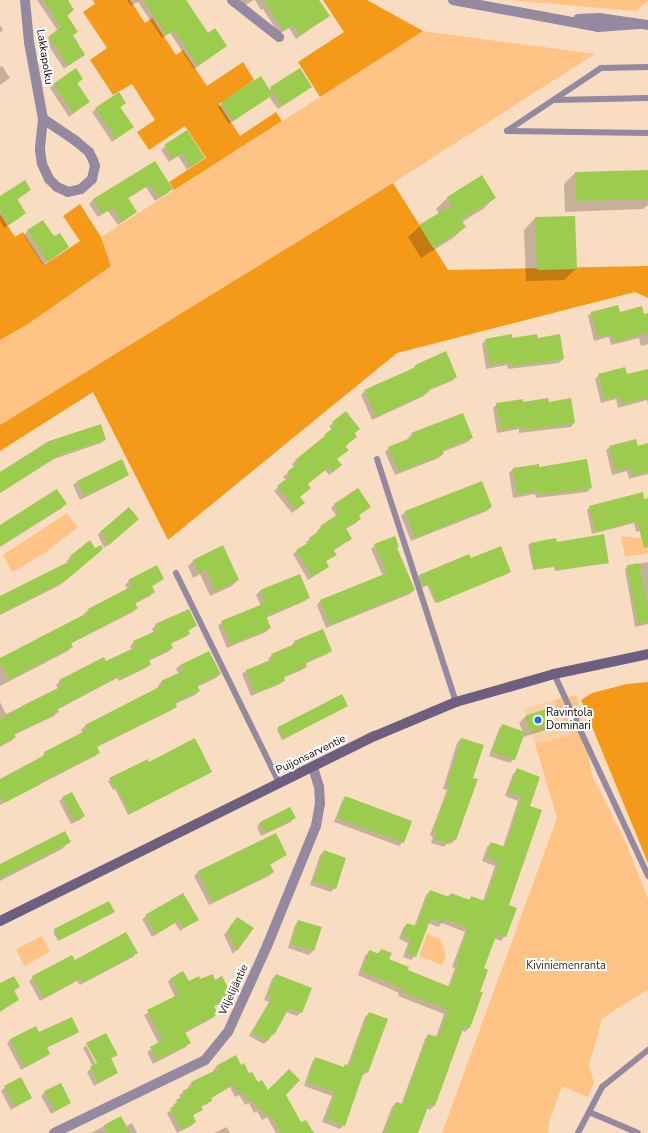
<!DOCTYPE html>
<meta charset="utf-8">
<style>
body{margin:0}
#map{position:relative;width:648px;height:1133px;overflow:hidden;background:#f9ddc2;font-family:"Nunito Sans",sans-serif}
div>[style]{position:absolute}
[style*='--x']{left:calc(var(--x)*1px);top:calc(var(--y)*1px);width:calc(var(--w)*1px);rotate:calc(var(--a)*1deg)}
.built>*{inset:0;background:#f8d0a6}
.green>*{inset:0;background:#ffc485}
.forest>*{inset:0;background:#f49918}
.shadow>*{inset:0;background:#0003}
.building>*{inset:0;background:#9ccc4e}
.service>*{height:6px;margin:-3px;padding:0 3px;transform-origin:3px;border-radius:3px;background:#9489a0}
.minor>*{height:10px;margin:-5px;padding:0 5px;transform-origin:5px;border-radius:5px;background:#9489a0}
.tertiary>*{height:10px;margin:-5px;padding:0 5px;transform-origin:5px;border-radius:5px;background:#9489a0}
.secondary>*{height:10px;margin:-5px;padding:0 5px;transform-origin:5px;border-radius:5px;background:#6e5e7f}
.dots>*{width:11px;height:11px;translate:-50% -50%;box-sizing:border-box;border:2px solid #fff;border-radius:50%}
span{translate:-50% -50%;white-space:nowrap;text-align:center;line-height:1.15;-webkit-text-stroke:4px #fff;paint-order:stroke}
.street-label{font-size:11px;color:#160700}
.poi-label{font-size:11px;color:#160700}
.left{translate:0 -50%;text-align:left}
.park-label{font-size:11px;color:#3f2e1c}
</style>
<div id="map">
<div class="built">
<i style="clip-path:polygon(554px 700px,571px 735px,535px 744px,524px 708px)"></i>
</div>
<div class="green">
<i style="clip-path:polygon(508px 0,648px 0,648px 1px,635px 11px)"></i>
<i style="clip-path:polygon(423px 31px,595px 54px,393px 183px,0 425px,0 340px,28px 324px,111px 266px,101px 237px)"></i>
<i style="clip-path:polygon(67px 513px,78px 527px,45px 553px,12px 572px,3px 555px)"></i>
<i style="clip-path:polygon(621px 536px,648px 539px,648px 553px,625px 557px)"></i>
<i style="clip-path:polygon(577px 695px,592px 775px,627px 845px,648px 899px,648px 990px,624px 1004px,602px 1019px,589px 1065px,594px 1083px,588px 1097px,562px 1086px,549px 1123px,548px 1133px,442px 1133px,557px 818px,535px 744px,571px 735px,554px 700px)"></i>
<i style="clip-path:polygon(427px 934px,440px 939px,446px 955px,442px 965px,419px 956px)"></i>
<i style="clip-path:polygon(42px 936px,50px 952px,24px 966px,16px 949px)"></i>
</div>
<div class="forest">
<i style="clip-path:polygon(93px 0,130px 0,145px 23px,152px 18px,176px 55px,183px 50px,207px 86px,243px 62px,254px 80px,219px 104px,240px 136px,276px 112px,282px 121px,174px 190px,169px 182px,206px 158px,185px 126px,149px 150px,137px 132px,155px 120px,132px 84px,113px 95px,90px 60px,107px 48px,83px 12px,95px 4px)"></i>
<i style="clip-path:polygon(323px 0,367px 0,423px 31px,320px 97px,298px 62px,344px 32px)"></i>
<i style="clip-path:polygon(393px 183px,448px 270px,648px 266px,648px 298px,635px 292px,397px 353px,168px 540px,93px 392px,0 451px,0 425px)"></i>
<i style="clip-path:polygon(80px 204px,101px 237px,111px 266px,28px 324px,0 340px,0 214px,15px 237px,23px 232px,44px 265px,80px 241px,63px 216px)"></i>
<i style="clip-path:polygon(648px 682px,648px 863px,581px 700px,592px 693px,627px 684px)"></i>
</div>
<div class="shadow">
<i style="clip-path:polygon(37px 0,66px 0,73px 10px,67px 16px,77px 32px,73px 35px,84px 54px,64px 69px,45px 40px,58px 31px)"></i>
<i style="clip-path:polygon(127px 0,184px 0,207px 34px,226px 46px,194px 69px,170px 33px,162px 38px,138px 2px,131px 6px)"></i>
<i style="clip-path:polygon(241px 0,254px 0,244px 6px)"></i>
<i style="clip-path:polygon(255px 0,318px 0,329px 16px,296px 39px,289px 28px,279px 34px,263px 9px,261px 10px)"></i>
<i style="clip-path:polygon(0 25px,3px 30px,0 33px)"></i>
<i style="clip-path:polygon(2px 66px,10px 78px,0 85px,0 67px)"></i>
<i style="clip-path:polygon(299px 69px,311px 87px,278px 109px,269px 97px,229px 124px,218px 107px,222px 103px,269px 90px)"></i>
<i style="clip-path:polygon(82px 79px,77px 84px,89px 102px,69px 117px,50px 88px,54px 84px)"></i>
<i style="clip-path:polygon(125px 103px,120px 108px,133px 127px,112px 142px,92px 112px,96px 109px)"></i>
<i style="clip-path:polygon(187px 131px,204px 157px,187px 170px,178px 156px,169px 162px,161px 150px)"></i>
<i style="clip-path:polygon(155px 162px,172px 189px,168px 193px,155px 201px,146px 187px,127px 199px,136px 212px,118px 225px,108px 211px,98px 217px,89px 204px,93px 200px)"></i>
<i style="clip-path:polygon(648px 171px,648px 205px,643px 209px,565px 212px,564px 184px,575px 173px)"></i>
<i style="clip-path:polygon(481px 177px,494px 198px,483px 209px,462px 222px,465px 227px,453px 238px,421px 258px,408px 237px,420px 226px,439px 214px,436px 209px,447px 198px)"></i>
<i style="clip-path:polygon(30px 190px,17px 200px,25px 213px,4px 228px,0 221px,0 198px)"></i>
<i style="clip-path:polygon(535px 218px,576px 269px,564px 280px,526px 281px,524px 230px)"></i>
<i style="clip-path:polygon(28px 231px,54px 238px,68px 247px,43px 265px,24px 235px)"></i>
<i style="clip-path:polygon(591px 313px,648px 314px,648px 344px,641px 346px,639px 338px,611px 345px,609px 337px,594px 341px,588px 316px)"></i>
<i style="clip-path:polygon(537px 339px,563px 359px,559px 363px,508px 369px,507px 365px,486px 369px,482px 344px,486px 340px)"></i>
<i style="clip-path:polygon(415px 366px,456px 377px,452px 381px,427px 391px,424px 396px,372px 420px,361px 395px,365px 391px,412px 369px)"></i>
<i style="clip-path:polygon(648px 370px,648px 405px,647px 400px,618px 408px,616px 399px,601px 403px,595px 379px,599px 375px,626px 375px)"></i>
<i style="clip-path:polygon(548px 403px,574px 423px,571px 427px,519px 433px,519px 429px,497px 433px,493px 408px,497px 404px)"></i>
<i style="clip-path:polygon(333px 423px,354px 433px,352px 440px,345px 447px,336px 460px,337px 469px,329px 475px,325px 470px,307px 484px,299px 497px,300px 507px,292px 513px,274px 491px,286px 480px,283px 477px,295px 467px,292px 464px,332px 430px,329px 426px)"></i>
<i style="clip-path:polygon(412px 434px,471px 438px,468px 442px,442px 452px,443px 454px,439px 458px,395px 475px,385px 452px,389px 448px,409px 440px,408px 438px)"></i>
<i style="clip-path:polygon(105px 440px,101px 443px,54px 459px,0 493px,0 474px)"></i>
<i style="clip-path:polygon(648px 444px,648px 474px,629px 479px,627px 471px,612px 475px,606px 450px,610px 447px,637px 447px)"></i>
<i style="clip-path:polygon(538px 465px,539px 468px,591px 488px,587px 492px,536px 498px,535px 494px,513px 498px,509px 473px,513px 469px)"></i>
<i style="clip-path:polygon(128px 475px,124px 478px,80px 500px,73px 485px,77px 482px)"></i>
<i style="clip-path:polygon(481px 482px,491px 507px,487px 511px,411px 541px,401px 516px,405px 512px)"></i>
<i style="clip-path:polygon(648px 499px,648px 528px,636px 532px,634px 523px,592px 534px,587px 510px,590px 507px)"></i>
<i style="clip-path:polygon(65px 504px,62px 508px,0 547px,0 527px)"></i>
<i style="clip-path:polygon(335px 504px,370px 507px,358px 516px,360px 519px,356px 523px,345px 529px,351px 539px,333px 551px,335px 555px,325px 562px,328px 567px,308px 580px,293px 554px,307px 544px,306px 542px,318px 533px,317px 531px,321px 527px,337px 517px,331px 508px)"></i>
<i style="clip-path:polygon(138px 519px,134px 523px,104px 548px,98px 535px,101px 531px)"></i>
<i style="clip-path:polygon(89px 541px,98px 553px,60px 585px,0 615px,0 597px,68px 563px,67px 561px,70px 557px)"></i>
<i style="clip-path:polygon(556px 543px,608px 563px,555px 571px,554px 567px,533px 570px,528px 545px,530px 544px)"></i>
<i style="clip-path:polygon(375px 545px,396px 549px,414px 590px,410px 594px,326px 628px,317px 605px,320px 601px,383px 576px,371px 549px)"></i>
<i style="clip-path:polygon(194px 560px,238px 580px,232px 586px,210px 596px,200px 574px,193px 578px,188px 566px)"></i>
<i style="clip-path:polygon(648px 562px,648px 624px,635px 627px,625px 569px,628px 566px)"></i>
<i style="clip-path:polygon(509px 573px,435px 603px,427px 585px,422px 588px,418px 577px,420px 576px)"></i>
<i style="clip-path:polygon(300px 575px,309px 598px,305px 601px,266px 618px,270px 628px,266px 632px,227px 648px,218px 626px,222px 622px,261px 606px,256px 595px,260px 591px)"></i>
<i style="clip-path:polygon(163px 579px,151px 587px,154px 592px,150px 596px,134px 604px,137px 608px,133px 612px,70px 644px,72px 647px,68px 651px,0 686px,0 659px,85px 615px,84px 614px,88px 610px,128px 589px,125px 585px,129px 581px)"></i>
<i style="clip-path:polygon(156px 625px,196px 625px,188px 631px,189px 634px,185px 637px,170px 644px,172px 648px,168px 652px,148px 661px,150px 664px,146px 668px,119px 681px,117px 678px,57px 710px,58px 712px,54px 716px,14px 735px,15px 737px,11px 741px,0 747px,0 702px,6px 714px,58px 689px,56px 685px,60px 681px,132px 650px,130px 646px,134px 642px,154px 633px,152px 629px)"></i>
<i style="clip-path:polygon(294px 642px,331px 651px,327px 654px,305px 664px,306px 667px,302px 670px,283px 678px,284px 680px,280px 684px,251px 696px,242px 674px,246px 671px,269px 661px,268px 659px,272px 655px,291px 647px)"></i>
<i style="clip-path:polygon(180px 665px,220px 674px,216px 678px,197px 687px,199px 691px,195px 695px,175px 704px,176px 706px,172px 710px,97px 747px,99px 752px,95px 756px,0 805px,0 780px,41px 758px,45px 753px,83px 734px,81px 730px,85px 726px,159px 689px,158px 686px,161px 682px,179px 674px,176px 669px)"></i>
<i style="clip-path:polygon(342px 695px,345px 707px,282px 740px,277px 730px,278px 728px)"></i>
<i style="clip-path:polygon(525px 717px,551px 725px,545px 730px,524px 737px,523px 734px,514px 759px,510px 763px,489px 756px,499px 729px,503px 725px,523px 732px,519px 723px)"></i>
<i style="clip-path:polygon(461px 739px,455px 840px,451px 844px,449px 842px,444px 847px,431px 843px,433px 837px,430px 835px,447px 790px,443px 789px,457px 743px)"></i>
<i style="clip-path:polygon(148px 763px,211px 772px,128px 815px,115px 789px,113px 790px,108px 781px)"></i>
<i style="clip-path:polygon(517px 770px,528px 807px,508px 905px,505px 936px,501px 941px,494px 938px,483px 969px,479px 992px,469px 1028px,465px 1032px,461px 1030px,434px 1106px,430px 1110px,426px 1108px,417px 1133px,382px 1133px,392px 1107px,396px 1103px,401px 1105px,425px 1039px,429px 1035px,436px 1037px,444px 1014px,398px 996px,399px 993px,358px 975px,365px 956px,370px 951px,377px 954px,381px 950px,388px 960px,406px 971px,448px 987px,455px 968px,452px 967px,465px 932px,442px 923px,438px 927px,428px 923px,415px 956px,411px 960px,403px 957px,408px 943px,399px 939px,403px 928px,407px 924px,414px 927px,426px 895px,430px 891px,447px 897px,451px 894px,468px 900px,472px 897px,483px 901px,495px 866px,482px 861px,487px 847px,491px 843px,503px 847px,518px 801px,505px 796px,513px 774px)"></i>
<i style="clip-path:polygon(345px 797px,403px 842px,399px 846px,334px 822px,342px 801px)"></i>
<i style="clip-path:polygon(63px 798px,84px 816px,80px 820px,71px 824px,59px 801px)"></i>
<i style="clip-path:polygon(290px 808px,294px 818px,291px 822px,261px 836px,257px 827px,260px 823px)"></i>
<i style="clip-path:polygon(275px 834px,286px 855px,270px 865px,273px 872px,269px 876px,209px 905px,194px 876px,198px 872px)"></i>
<i style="clip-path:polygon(70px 841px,62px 849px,0 881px,0 866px)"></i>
<i style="clip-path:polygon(324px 851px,335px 888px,331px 892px,310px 885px,320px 855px)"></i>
<i style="clip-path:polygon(183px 894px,197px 919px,180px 931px,175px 923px,152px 937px,142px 919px)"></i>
<i style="clip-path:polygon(114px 912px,58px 941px,53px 932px,55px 930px)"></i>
<i style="clip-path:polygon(237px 918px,252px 929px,233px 954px,224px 935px)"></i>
<i style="clip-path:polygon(299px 921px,320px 928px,313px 951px,309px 955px,288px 948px,295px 925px)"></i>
<i style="clip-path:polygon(136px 953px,133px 957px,80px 985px,77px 981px,40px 1001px,29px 981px,33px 977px,74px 961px)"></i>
<i style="clip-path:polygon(276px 975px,301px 1012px,297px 1016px,286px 1012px,273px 1034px,264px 1044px,249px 1036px,269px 1002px,264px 1000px,272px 979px)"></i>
<i style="clip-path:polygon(171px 978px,189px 982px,200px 980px,215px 981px,230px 993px,223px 998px,224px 1000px,220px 1004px,213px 1007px,217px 1014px,213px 1018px,185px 1033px,189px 1043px,186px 1047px,153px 1064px,147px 1052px,159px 1044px,144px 1015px,175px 997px,168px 982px)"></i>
<i style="clip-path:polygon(0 984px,19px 987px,14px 991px,18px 1000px,0 1012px)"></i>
<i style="clip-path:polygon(369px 1013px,367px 1072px,362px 1076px,344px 1125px,340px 1129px,322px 1122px,332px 1096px,304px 1086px,312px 1062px,316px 1058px,343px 1068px,347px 1066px,365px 1017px)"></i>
<i style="clip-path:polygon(78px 1032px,74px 1035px,46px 1048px,49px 1053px,45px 1057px,21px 1070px,7px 1043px,11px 1039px,39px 1034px)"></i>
<i style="clip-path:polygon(88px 1044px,116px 1054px,110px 1059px,117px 1073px,94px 1086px,87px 1072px,93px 1067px,83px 1048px,86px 1045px,98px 1068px,100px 1067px)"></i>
<i style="clip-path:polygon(217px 1066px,241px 1066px,268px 1092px,284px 1095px,301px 1123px,312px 1133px,276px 1133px,267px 1117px,262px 1120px,257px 1111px,254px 1113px,249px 1103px,245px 1105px,239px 1095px,235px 1097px,230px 1087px,210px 1099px,211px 1100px,207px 1104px,201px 1107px,202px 1110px,192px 1116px,195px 1122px,191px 1126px,177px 1133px,167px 1113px,174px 1107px,173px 1105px,181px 1099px,179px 1095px,189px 1089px,188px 1086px,192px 1083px,214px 1072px,213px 1070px)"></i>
<i style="clip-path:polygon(5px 1087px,31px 1098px,11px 1110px,1px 1091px)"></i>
<i style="clip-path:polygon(45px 1092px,70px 1103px,51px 1114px,41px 1096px)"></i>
<i style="clip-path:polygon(121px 1117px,126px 1126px,132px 1123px,137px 1133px,91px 1133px)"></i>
<i style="clip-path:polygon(227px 1127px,230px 1133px,214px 1133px)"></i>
</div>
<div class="building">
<i style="clip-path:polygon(43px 0,68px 0,74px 10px,67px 15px,78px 32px,73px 35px,85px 55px,68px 66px,49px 36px,61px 27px)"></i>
<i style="clip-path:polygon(143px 0,186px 0,208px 33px,215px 28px,227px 46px,198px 66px,174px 30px,166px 35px)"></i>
<i style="clip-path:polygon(264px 0,319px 0,330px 16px,300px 35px,293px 25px,283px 31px)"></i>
<i style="clip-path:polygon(76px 68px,83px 79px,77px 83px,90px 102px,73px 113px,53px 84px)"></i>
<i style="clip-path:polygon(300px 68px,312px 87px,282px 106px,270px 87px)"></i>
<i style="clip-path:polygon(261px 76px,273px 95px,233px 121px,221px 102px)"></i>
<i style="clip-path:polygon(119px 92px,126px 103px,120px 107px,134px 127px,116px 139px,95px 108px)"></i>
<i style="clip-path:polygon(187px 130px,205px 158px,191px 167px,182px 153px,173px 159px,164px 145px)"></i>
<i style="clip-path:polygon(155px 161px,173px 189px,159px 198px,150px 184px,128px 198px,137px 212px,122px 222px,113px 208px,102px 214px,93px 199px)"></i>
<i style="clip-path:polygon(648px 170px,648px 199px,576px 201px,575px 172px)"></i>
<i style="clip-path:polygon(482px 175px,496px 198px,461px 219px,466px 227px,433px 248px,419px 225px,452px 205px,447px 197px)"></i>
<i style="clip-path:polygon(25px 180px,31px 190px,17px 199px,26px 213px,9px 225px,0 211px,0 196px)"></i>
<i style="clip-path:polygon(575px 216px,577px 269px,537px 270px,535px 217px)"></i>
<i style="clip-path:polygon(43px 220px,54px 236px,60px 233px,69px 247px,48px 262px,27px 230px)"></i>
<i style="clip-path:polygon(618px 305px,620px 312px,642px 306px,644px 314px,648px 313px,648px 333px,615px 342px,613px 334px,598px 337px,591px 312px)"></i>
<i style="clip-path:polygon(512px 334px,512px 338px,537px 334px,538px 338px,560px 334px,564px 359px,512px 366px,511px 362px,490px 365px,485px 339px)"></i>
<i style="clip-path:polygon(446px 351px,457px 377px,428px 390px,429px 392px,376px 417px,364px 390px,416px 367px,415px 365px)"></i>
<i style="clip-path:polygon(625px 367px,627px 374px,648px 369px,648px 398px,622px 404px,620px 396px,605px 400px,598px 374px)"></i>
<i style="clip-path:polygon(548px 398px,549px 402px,571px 398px,575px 423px,523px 430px,522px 426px,501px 430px,496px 403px,523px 399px,523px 402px)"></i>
<i style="clip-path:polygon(346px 411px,360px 429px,355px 433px,357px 437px,345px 446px,349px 450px,337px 459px,342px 465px,333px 472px,329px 467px,308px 484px,311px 488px,300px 497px,305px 503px,296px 510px,277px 486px,290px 476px,287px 472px,298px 463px,295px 460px,325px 436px,324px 435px,335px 426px,332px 422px)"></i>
<i style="clip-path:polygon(463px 413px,473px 438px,442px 450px,444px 454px,399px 472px,388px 447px,413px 437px,411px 433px)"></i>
<i style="clip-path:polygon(101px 424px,106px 440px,59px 455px,0 493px,0 472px,49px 441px)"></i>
<i style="clip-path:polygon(636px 439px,638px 446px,648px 443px,648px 472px,633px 476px,631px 467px,616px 471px,609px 446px)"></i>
<i style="clip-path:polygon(122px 459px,129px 475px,84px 496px,77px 481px)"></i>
<i style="clip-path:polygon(587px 459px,592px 488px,539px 495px,539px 491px,517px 494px,513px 468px,539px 464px,539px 467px)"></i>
<i style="clip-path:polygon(482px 481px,492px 507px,415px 538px,405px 511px)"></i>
<i style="clip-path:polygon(358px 488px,371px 507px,359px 515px,361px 519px,346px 528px,352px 539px,333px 550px,337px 555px,326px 561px,329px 567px,312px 577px,296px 550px,311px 541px,309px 538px,322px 529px,320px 526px,340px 513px,334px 504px)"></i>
<i style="clip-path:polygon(57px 489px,67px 504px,0 546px,0 525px)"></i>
<i style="clip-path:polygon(643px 492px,644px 499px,648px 498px,648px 547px,644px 548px,637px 521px,595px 532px,589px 506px)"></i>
<i style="clip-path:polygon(129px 507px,139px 519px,108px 546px,101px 531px)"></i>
<i style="clip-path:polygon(604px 534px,609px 563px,556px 570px,556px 566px,534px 569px,530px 543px,556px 538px,557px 542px)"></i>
<i style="clip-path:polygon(395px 536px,399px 547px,397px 548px,415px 590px,330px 625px,320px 600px,387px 573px,374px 544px)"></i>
<i style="clip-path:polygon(90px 540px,95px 548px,101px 545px,103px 549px,65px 581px,0 614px,0 596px,72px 560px,70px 556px)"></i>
<i style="clip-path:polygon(223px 545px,239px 580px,216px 591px,206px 569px,199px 573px,193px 560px)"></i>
<i style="clip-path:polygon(501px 546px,511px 572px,437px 603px,429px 584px,423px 587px,419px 575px,469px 554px,471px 558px)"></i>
<i style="clip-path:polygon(639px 563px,648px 609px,648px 622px,638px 624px,627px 565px)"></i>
<i style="clip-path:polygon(157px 565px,164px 579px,152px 586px,155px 592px,135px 603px,138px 608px,71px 643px,73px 647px,9px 680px,0 662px,0 658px,89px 612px,88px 609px,132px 586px,128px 580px)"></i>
<i style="clip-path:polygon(300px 574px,310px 598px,266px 616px,271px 628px,231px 644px,221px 621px,265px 603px,260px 590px)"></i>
<i style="clip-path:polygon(189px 609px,197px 626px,188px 630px,190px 634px,171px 643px,173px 648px,149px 659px,151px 665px,123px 678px,121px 675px,57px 709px,59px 712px,14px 734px,16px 737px,0 746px,0 719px,22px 707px,22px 706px,62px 686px,59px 680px,104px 657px,106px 661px,136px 647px,133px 641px,158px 630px,155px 624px)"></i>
<i style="clip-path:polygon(323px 629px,332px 651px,305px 662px,307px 667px,284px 676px,285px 681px,255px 693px,246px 670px,273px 659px,271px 654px,295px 644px,294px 641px)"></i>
<i style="clip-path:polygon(209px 651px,221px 674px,197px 685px,200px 691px,175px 702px,177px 707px,97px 746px,100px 753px,40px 782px,41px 784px,4px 803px,0 796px,0 779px,45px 755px,44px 752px,87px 730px,85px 725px,163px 685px,161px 681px,183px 671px,180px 665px)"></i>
<i style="clip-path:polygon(342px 694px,348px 706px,284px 739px,278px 727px)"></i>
<i style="clip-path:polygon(546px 709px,552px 725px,530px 732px,525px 716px)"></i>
<i style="clip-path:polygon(502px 724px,525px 732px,515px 760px,492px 752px)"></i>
<i style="clip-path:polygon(195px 738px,212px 772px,130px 814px,117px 788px,115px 789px,109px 778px,148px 759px,149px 762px)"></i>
<i style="clip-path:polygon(461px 738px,484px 745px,473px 778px,478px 779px,469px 804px,456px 840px,451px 838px,449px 844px,434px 839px,437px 833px,433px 832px,450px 786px,447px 785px)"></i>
<i style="clip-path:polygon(517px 768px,540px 777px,530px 806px,542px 810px,509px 905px,517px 908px,506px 937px,497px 934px,484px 968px,488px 970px,480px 992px,483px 992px,470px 1028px,464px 1026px,435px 1106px,429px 1104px,418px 1133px,384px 1133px,396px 1102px,403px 1104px,428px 1034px,438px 1037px,448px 1010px,402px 992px,403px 989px,362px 971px,369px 950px,379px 954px,381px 949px,392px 953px,389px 959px,409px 967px,408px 970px,450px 987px,459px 963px,456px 962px,468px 928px,445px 919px,443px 923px,431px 918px,416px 957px,406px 953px,411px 939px,402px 935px,407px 923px,416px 926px,430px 890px,449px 897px,451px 893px,470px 900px,471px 896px,485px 901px,499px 862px,486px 857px,491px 842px,505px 847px,522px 797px,508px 792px)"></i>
<i style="clip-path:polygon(72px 792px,85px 816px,75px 821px,62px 797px)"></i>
<i style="clip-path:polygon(345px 796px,412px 821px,404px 843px,337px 818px)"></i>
<i style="clip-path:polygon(290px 807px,296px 818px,265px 833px,260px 822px)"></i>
<i style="clip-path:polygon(65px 831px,71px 842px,0 878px,0 864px)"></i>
<i style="clip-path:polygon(276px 833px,287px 855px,270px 864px,274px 872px,213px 902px,198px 871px)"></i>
<i style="clip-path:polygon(324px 850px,346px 858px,336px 889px,313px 881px)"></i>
<i style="clip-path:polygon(183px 893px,199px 920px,184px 928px,179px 920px,156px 934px,145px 915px)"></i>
<i style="clip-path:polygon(109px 901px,115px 912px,60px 940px,54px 929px)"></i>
<i style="clip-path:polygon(237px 917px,254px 928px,237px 951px,227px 931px)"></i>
<i style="clip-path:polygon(298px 920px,322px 927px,314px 951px,291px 944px)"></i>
<i style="clip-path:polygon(126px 932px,138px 953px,84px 982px,81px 978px,44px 998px,32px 976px,72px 955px,75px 960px)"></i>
<i style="clip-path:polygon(183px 971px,189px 981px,199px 976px,200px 979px,213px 974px,215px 980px,222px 976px,231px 993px,223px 997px,225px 1000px,214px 1006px,218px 1014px,185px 1032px,191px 1043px,157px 1060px,150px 1047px,163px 1040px,147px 1010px,179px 994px,171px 978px)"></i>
<i style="clip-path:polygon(276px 974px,312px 988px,302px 1013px,289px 1008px,274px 1035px,272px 1034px,268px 1041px,252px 1032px,272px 998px,267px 996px)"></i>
<i style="clip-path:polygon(14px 976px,20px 987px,14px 990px,19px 1000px,0 1011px,0 983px)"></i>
<i style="clip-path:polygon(369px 1012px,388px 1019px,368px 1073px,364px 1071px,345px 1126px,326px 1119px,335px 1092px,307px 1082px,315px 1057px,344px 1067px,345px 1064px,349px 1066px)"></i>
<i style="clip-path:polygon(72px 1017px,79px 1032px,47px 1047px,50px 1054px,25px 1067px,10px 1039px,36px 1026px,39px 1032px)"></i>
<i style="clip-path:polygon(106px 1033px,118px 1055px,111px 1058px,118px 1073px,98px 1083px,90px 1067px,97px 1063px,86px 1043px)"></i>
<i style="clip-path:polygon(236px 1055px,241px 1065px,244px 1063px,249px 1073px,252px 1072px,258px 1082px,262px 1080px,268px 1090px,289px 1069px,300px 1080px,286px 1095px,301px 1122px,306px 1120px,314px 1133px,281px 1133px,271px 1114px,266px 1117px,261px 1108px,258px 1110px,253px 1100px,249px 1102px,243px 1092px,239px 1094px,234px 1084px,211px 1098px,212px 1101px,201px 1106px,203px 1110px,193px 1115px,196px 1122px,181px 1130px,170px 1108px,178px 1104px,176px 1100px,185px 1096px,182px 1091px,193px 1086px,191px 1082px,218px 1069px,216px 1066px)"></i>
<i style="clip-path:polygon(21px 1077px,32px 1098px,15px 1107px,4px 1086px)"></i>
<i style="clip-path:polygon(61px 1083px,71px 1103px,55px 1111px,44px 1091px)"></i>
<i style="clip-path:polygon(121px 1116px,130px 1133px,108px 1133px,104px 1125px)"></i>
</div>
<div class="service">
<i style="--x:648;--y:67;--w:47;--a:178.8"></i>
<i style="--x:601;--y:68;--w:113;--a:146.2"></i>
<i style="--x:507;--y:131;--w:141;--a:0.8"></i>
<i style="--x:554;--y:100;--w:94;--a:-1.2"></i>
<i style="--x:377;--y:459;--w:256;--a:72"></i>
<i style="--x:176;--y:573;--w:235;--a:63.8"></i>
<i style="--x:554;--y:674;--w:223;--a:65"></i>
<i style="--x:589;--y:1112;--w:53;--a:23.2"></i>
<i style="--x:578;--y:1133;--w:52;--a:-62.4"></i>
<i style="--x:602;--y:1087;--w:59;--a:-38.8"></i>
</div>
<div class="minor">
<i style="--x:25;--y:0;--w:42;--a:84.6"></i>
<i style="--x:29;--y:42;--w:78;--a:79.7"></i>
<i style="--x:43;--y:119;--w:31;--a:96"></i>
<i style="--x:40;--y:150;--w:14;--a:82"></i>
<i style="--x:42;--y:164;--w:17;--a:65"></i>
<i style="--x:49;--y:179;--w:11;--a:45"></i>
<i style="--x:57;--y:187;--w:12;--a:24"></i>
<i style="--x:68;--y:192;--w:13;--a:-13"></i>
<i style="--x:81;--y:189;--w:15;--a:-42"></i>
<i style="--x:92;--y:179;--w:13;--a:-77"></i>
<i style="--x:95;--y:166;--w:6;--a:-108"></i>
<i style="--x:93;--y:160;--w:9;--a:-117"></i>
<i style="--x:89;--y:152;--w:17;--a:-140"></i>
<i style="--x:76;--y:141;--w:40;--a:-146"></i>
<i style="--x:232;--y:0;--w:60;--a:38.2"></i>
<i style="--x:54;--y:1133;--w:168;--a:-25.8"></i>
<i style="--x:205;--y:1060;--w:36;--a:-51"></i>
<i style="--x:228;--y:1032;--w:94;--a:-65.6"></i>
<i style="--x:267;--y:946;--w:130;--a:-67.8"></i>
<i style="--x:316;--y:826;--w:22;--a:-80"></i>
<i style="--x:320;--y:804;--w:17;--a:-93"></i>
<i style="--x:319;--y:787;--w:21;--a:-107"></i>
</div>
<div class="tertiary">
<i style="--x:453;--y:0;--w:147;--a:10.5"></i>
<i style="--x:598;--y:27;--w:41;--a:-4.2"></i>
<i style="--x:578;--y:19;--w:21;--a:-3"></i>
<i style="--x:599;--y:18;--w:49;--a:8.1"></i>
</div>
<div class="secondary">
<i style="--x:0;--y:921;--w:418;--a:-26.3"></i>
<i style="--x:375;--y:736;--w:88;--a:-22.8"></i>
<i style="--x:456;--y:702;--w:102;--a:-15.9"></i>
<i style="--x:554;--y:674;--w:96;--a:-12"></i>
</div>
<div class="dots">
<i style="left:538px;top:720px;background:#157cc7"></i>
</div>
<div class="street-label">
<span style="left:44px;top:57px;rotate:81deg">Lakkapolku</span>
<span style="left:311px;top:755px;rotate:-26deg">Puijonsarventie</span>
<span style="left:234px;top:990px;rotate:-65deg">Viljelijäntie</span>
</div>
<div class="poi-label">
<span class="left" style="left:546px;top:720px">Ravintola<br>Dominari</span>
</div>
<div class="park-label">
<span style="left:566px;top:966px">Kiviniemenranta</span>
</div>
</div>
